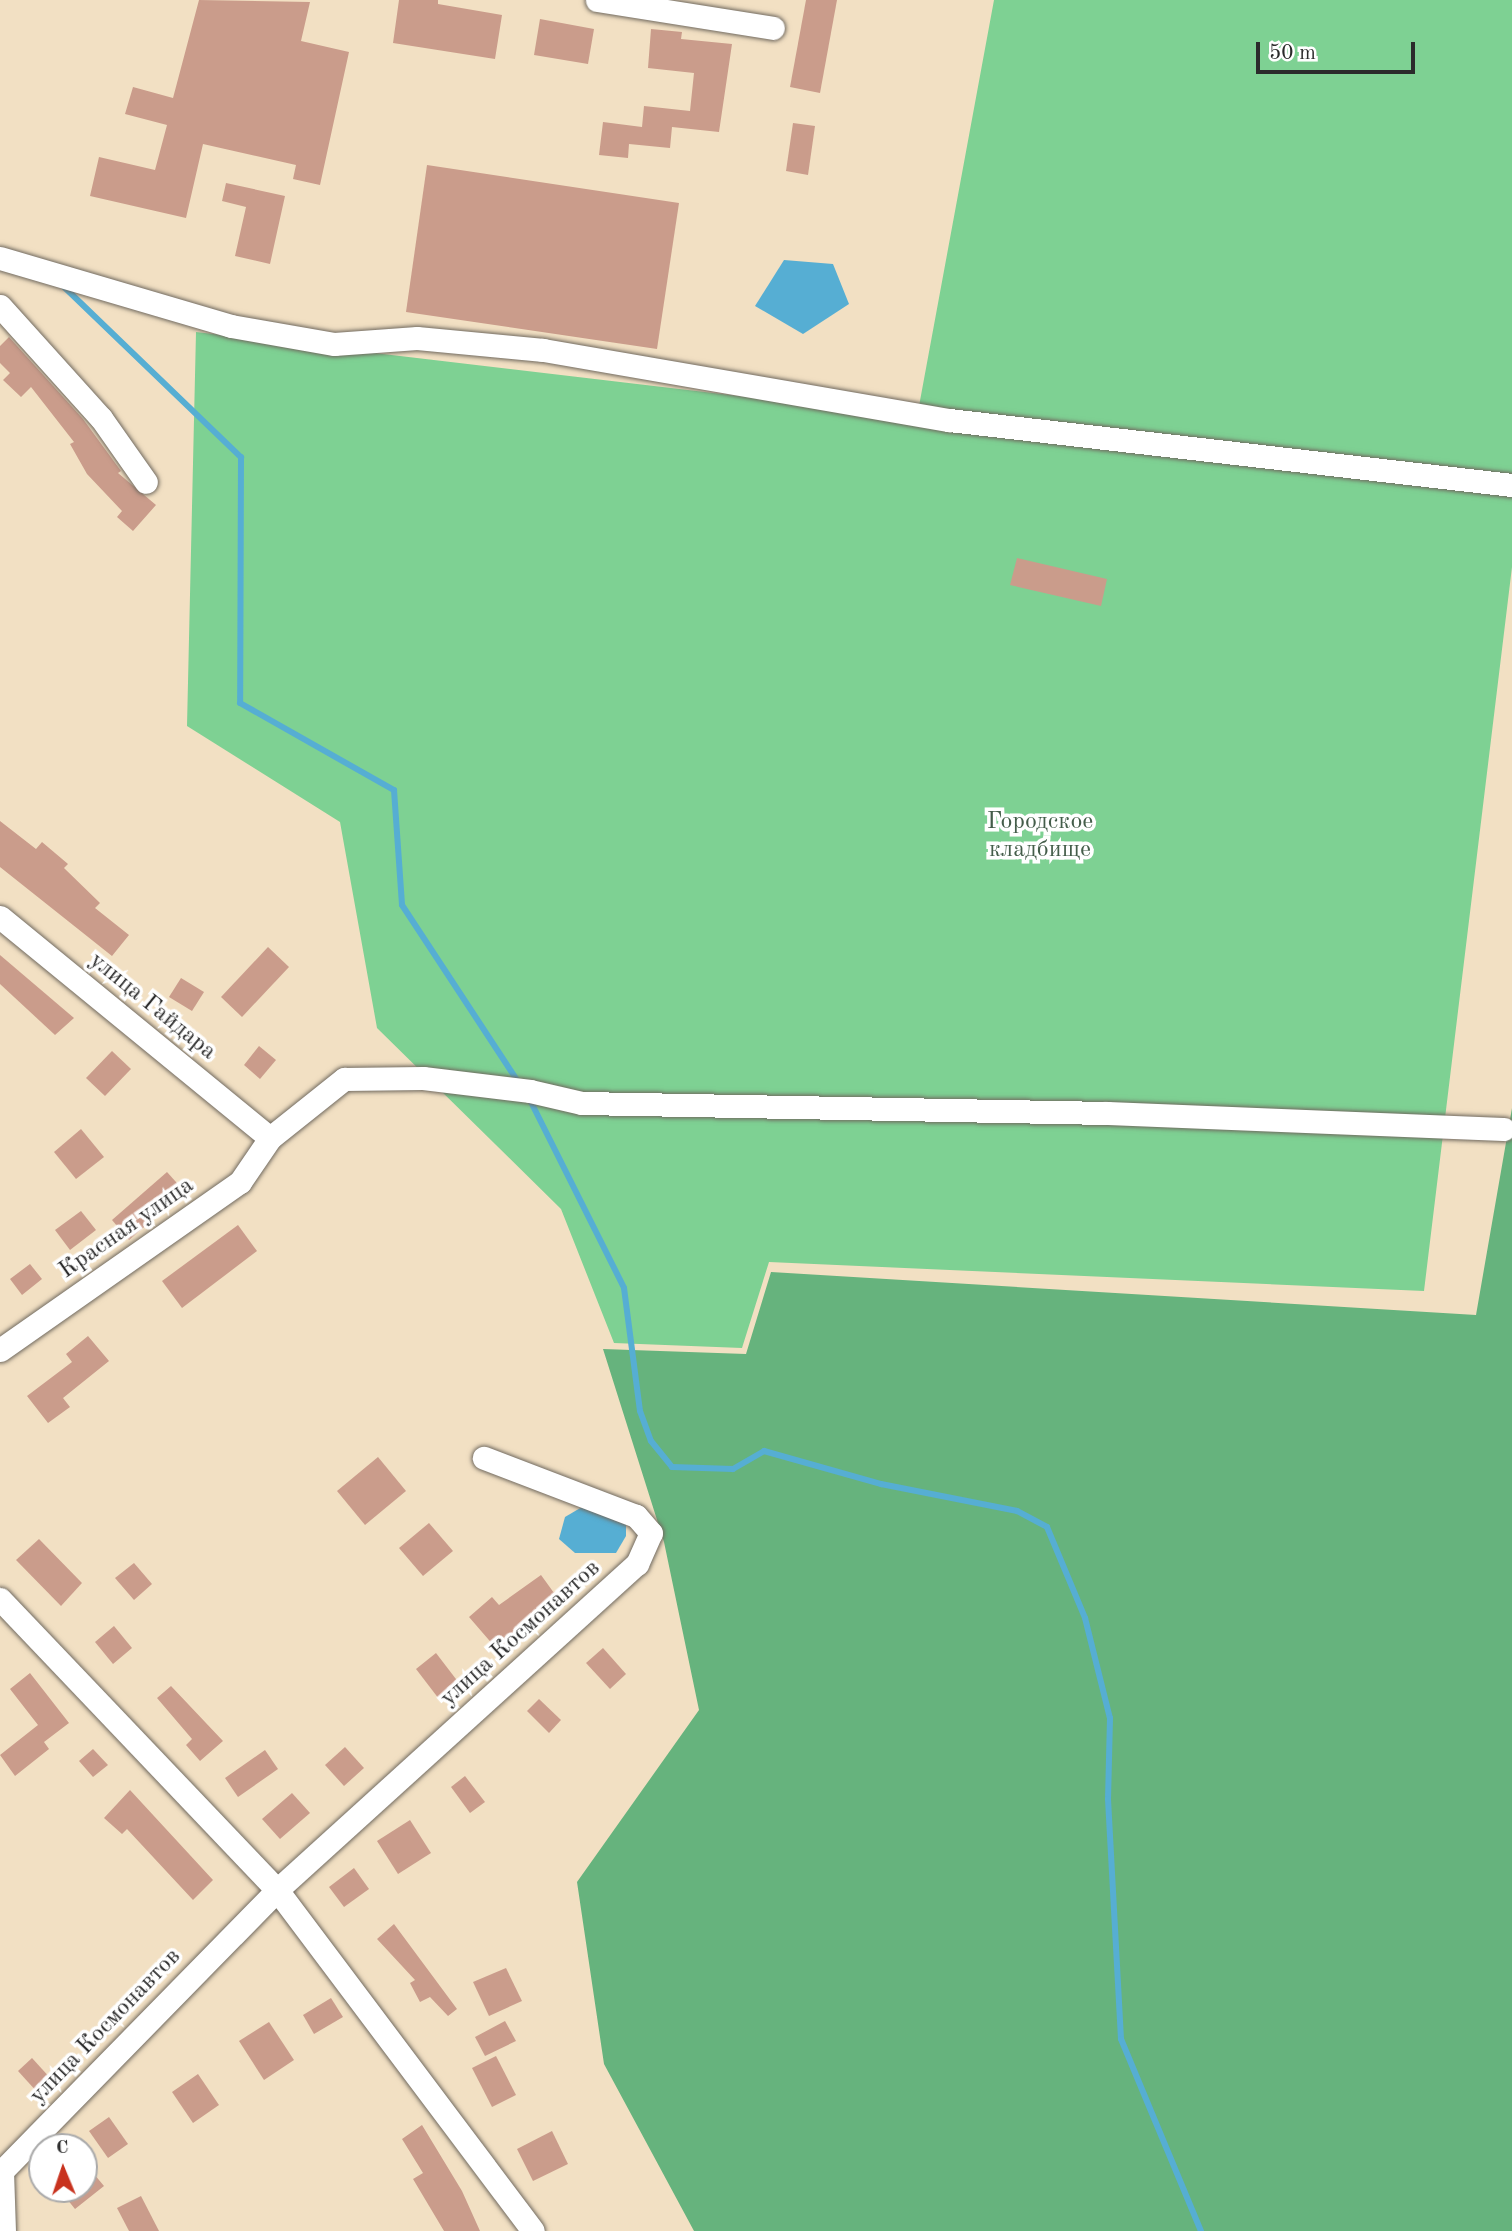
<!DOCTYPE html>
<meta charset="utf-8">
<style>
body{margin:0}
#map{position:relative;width:1512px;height:2231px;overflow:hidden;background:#f2e0c3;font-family:"Old Standard TT",serif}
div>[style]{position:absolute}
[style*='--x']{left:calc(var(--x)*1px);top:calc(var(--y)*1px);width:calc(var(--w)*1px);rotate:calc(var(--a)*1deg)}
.green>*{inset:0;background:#7ed193}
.forest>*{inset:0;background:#66b37d}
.water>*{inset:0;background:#56aed3}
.stream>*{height:6px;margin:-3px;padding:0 3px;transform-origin:3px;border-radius:3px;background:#56aed3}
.building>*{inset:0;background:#ca9c8b}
.roads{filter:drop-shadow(0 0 2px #716a60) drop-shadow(0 0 2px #716a60)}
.minor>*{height:23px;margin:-11.5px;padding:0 11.5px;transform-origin:11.5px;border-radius:11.5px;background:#fff}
span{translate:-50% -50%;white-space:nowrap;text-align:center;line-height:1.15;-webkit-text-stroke:7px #fff;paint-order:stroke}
.park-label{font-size:24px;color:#445d4a}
.street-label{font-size:24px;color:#2b2b2b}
.north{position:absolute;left:28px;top:2133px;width:70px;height:70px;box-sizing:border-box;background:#fff;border:2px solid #aaa;border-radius:50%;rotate:358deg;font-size:19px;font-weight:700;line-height:28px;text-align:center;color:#2b2b2b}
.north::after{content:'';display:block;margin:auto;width:24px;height:32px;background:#c8321e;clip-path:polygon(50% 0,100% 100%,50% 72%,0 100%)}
.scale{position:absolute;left:1256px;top:42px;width:159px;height:32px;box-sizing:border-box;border:4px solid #2b2b2b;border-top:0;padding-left:9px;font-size:21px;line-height:24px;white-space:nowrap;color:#2b2b2b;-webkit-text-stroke:5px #fff;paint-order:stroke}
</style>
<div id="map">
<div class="green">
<i style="clip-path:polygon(994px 0,1512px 0,1512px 567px,1424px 1291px,769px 1262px,742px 1348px,614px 1343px,561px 1209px,377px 1028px,340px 822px,187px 726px,196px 332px,917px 417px)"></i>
</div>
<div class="forest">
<i style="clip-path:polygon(1512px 1108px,1512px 2231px,694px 2231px,604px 2064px,577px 1882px,699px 1710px,664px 1542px,603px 1349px,746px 1354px,771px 1272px,1476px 1315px)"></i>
</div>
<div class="water">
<i style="clip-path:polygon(784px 260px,833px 264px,849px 304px,803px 334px,755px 306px)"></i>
<i style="clip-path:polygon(582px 1507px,626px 1522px,626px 1536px,616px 1553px,575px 1553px,559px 1539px,565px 1517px)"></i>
</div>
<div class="stream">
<i style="--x:61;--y:284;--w:250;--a:43.9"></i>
<i style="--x:241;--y:457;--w:246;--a:90.2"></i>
<i style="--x:240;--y:703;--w:177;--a:29.5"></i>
<i style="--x:394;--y:790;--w:115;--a:86"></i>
<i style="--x:402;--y:905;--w:213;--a:56.7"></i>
<i style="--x:529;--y:1098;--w:212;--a:63.4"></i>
<i style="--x:624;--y:1288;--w:124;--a:82.6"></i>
<i style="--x:640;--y:1411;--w:32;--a:70"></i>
<i style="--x:651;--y:1441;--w:33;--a:51"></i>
<i style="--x:672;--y:1467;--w:61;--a:1.9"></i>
<i style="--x:733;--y:1469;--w:36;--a:-30"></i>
<i style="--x:764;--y:1451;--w:122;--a:15.8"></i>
<i style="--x:881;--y:1484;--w:139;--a:11.2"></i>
<i style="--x:1017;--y:1511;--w:34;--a:28"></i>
<i style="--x:1047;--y:1527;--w:99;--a:67.3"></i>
<i style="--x:1085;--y:1618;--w:103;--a:76"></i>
<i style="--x:1110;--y:1718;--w:81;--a:91.4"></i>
<i style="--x:1108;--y:1799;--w:240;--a:86.9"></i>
<i style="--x:1121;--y:2039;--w:208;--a:67.4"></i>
</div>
<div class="building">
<i style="clip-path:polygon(199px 0,310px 2px,301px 41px,349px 52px,320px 185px,293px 179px,296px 165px,203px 144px,186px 218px,90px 196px,99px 157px,155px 170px,167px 125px,125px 114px,133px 87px,173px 98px)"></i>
<i style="clip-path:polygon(399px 0,438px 0,438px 4px,502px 15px,495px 59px,393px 43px)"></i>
<i style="clip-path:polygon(806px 0,837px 0,820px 93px,790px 87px)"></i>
<i style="clip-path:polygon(540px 19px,594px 29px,588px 64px,534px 55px)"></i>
<i style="clip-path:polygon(651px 29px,682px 32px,681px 39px,732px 44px,719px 132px,672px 127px,670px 148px,629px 144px,628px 158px,599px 155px,603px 122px,642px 127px,644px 106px,690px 111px,694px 73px,648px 68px)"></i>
<i style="clip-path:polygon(793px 123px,815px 126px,808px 175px,786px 171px)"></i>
<i style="clip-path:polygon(427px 165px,679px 203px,657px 349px,406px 312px)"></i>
<i style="clip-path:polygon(226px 183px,285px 196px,270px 264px,235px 256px,246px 207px,222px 201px)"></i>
<i style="clip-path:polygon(9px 337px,83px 419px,121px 471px,118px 473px,156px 505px,133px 531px,117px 517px,122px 511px,87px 474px,70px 444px,74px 442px,31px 387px,21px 397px,3px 380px,10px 373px,0 363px,0 346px)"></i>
<i style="clip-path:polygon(1017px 558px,1107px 579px,1101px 606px,1010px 585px)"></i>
<i style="clip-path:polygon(0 821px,36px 849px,42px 842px,68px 864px,64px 868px,100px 903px,95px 908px,129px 935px,112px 956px,0 867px)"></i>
<i style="clip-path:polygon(268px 947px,289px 967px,242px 1017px,221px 997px)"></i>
<i style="clip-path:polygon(0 955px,74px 1018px,55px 1035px,0 984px)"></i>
<i style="clip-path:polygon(181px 978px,204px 992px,192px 1011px,169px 997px)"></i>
<i style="clip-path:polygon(259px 1046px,276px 1060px,260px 1079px,244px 1065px)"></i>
<i style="clip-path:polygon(112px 1051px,131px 1069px,105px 1096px,86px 1078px)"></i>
<i style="clip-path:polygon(81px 1129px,104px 1157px,76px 1179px,54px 1152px)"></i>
<i style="clip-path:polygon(167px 1172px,185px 1192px,129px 1240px,112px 1220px)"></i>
<i style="clip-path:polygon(81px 1211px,96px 1230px,70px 1250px,55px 1230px)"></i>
<i style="clip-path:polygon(238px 1225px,257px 1251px,182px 1308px,162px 1281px)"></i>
<i style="clip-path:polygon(30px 1264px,42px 1279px,22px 1295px,10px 1279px)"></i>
<i style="clip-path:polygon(88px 1336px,109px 1361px,63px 1398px,70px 1407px,48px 1423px,27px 1396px,72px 1362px,66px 1354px)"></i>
<i style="clip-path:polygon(378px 1457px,406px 1491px,365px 1525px,337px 1491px)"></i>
<i style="clip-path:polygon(429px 1523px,453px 1551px,423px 1576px,399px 1548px)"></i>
<i style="clip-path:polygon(39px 1539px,82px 1583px,61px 1606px,16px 1560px)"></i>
<i style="clip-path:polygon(134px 1563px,152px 1584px,134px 1600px,115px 1578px)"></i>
<i style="clip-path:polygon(541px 1575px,562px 1604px,501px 1654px,469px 1617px,492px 1597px,499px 1605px)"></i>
<i style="clip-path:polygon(114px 1626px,132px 1648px,113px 1664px,95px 1642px)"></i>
<i style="clip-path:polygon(603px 1648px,626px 1674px,610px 1689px,586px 1663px)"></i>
<i style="clip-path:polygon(436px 1653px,459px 1683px,439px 1699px,416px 1669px)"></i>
<i style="clip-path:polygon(30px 1673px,69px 1723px,44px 1742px,49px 1749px,15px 1776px,0 1755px,38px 1725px,10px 1689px)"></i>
<i style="clip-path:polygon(171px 1686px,223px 1741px,200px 1761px,186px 1745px,192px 1739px,157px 1698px)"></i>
<i style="clip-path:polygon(539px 1699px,561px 1720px,549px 1733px,527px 1711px)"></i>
<i style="clip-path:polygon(345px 1747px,364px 1768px,344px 1786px,325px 1765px)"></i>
<i style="clip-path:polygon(93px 1749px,108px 1765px,93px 1777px,79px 1761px)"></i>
<i style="clip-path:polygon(265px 1750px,278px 1769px,238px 1797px,225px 1778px)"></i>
<i style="clip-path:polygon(465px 1776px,485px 1802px,470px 1813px,451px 1787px)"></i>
<i style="clip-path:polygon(130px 1790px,213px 1880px,193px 1900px,127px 1829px,122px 1834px,104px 1818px)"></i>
<i style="clip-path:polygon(292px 1793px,310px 1813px,280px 1839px,262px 1819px)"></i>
<i style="clip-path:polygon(410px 1820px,431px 1853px,398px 1874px,377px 1841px)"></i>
<i style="clip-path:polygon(354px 1868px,369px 1889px,344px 1907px,329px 1887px)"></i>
<i style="clip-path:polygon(394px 1924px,457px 2009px,448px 2016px,430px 1997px,420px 2002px,410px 1983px,415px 1980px,377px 1939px)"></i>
<i style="clip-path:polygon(506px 1968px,522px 2001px,489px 2016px,473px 1982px)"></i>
<i style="clip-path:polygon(331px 1998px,343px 2017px,314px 2034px,303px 2015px)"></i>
<i style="clip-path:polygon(505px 2021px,516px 2041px,485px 2056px,475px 2037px)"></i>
<i style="clip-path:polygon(269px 2022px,294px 2060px,264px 2080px,239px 2041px)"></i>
<i style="clip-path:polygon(496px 2056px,516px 2095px,492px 2107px,472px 2068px)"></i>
<i style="clip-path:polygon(32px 2058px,52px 2080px,38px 2093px,18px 2071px)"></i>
<i style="clip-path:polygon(198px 2074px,219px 2105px,193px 2123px,172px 2092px)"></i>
<i style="clip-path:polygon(109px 2117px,128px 2144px,108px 2158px,89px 2131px)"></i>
<i style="clip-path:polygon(422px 2125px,462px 2191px,480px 2231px,444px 2231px,413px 2179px,423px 2173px,402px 2139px)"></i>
<i style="clip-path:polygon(552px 2131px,568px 2164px,533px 2181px,517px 2149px)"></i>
<i style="clip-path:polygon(84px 2162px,104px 2186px,75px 2209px,59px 2189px,84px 2189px)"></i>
<i style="clip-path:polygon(141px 2196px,159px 2231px,129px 2231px,117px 2208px)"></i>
</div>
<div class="roads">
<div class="minor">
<i style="--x:597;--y:0;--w:178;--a:9"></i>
<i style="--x:0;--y:258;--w:241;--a:16.4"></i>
<i style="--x:231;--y:326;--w:105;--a:9.9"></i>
<i style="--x:334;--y:344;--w:83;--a:-4.1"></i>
<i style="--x:417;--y:338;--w:127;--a:5.4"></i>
<i style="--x:543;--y:350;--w:412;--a:9.8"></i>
<i style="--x:949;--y:420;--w:567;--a:6.59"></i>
<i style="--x:0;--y:306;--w:151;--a:48"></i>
<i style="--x:101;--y:418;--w:78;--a:54.9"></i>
<i style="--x:0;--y:917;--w:349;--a:39.3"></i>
<i style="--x:0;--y:1350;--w:293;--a:-35"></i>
<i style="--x:240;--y:1182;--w:53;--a:-55.7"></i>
<i style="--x:270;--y:1138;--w:95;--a:-38.6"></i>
<i style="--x:344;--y:1079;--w:79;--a:-0.7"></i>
<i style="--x:423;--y:1078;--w:108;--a:6.9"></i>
<i style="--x:530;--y:1091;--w:53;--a:13"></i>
<i style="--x:582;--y:1103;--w:525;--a:1.09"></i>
<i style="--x:1107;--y:1113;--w:397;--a:2.3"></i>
<i style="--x:0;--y:1599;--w:402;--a:46.4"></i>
<i style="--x:277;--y:1890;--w:426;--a:53.1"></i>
<i style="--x:2;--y:2171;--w:393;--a:-45.6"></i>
<i style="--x:277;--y:1890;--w:486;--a:-42.2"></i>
<i style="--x:637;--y:1564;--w:34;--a:-66"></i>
<i style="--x:651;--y:1533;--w:23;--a:-131"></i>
<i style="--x:636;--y:1516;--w:163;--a:-159.1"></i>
<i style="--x:2;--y:2171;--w:60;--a:88.1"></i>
</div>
</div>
<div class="park-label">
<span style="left:1040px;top:837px">Городское<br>кладбище</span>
</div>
<div class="street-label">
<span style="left:152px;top:1007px;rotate:39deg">улица Гайдара</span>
<span style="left:127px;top:1229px;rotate:-35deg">Красная улица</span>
<span style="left:521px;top:1634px;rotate:-42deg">улица Космонавтов</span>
<span style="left:106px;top:2027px;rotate:-46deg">улица Космонавтов</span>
</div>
<div class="north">С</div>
<div class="scale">50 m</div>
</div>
